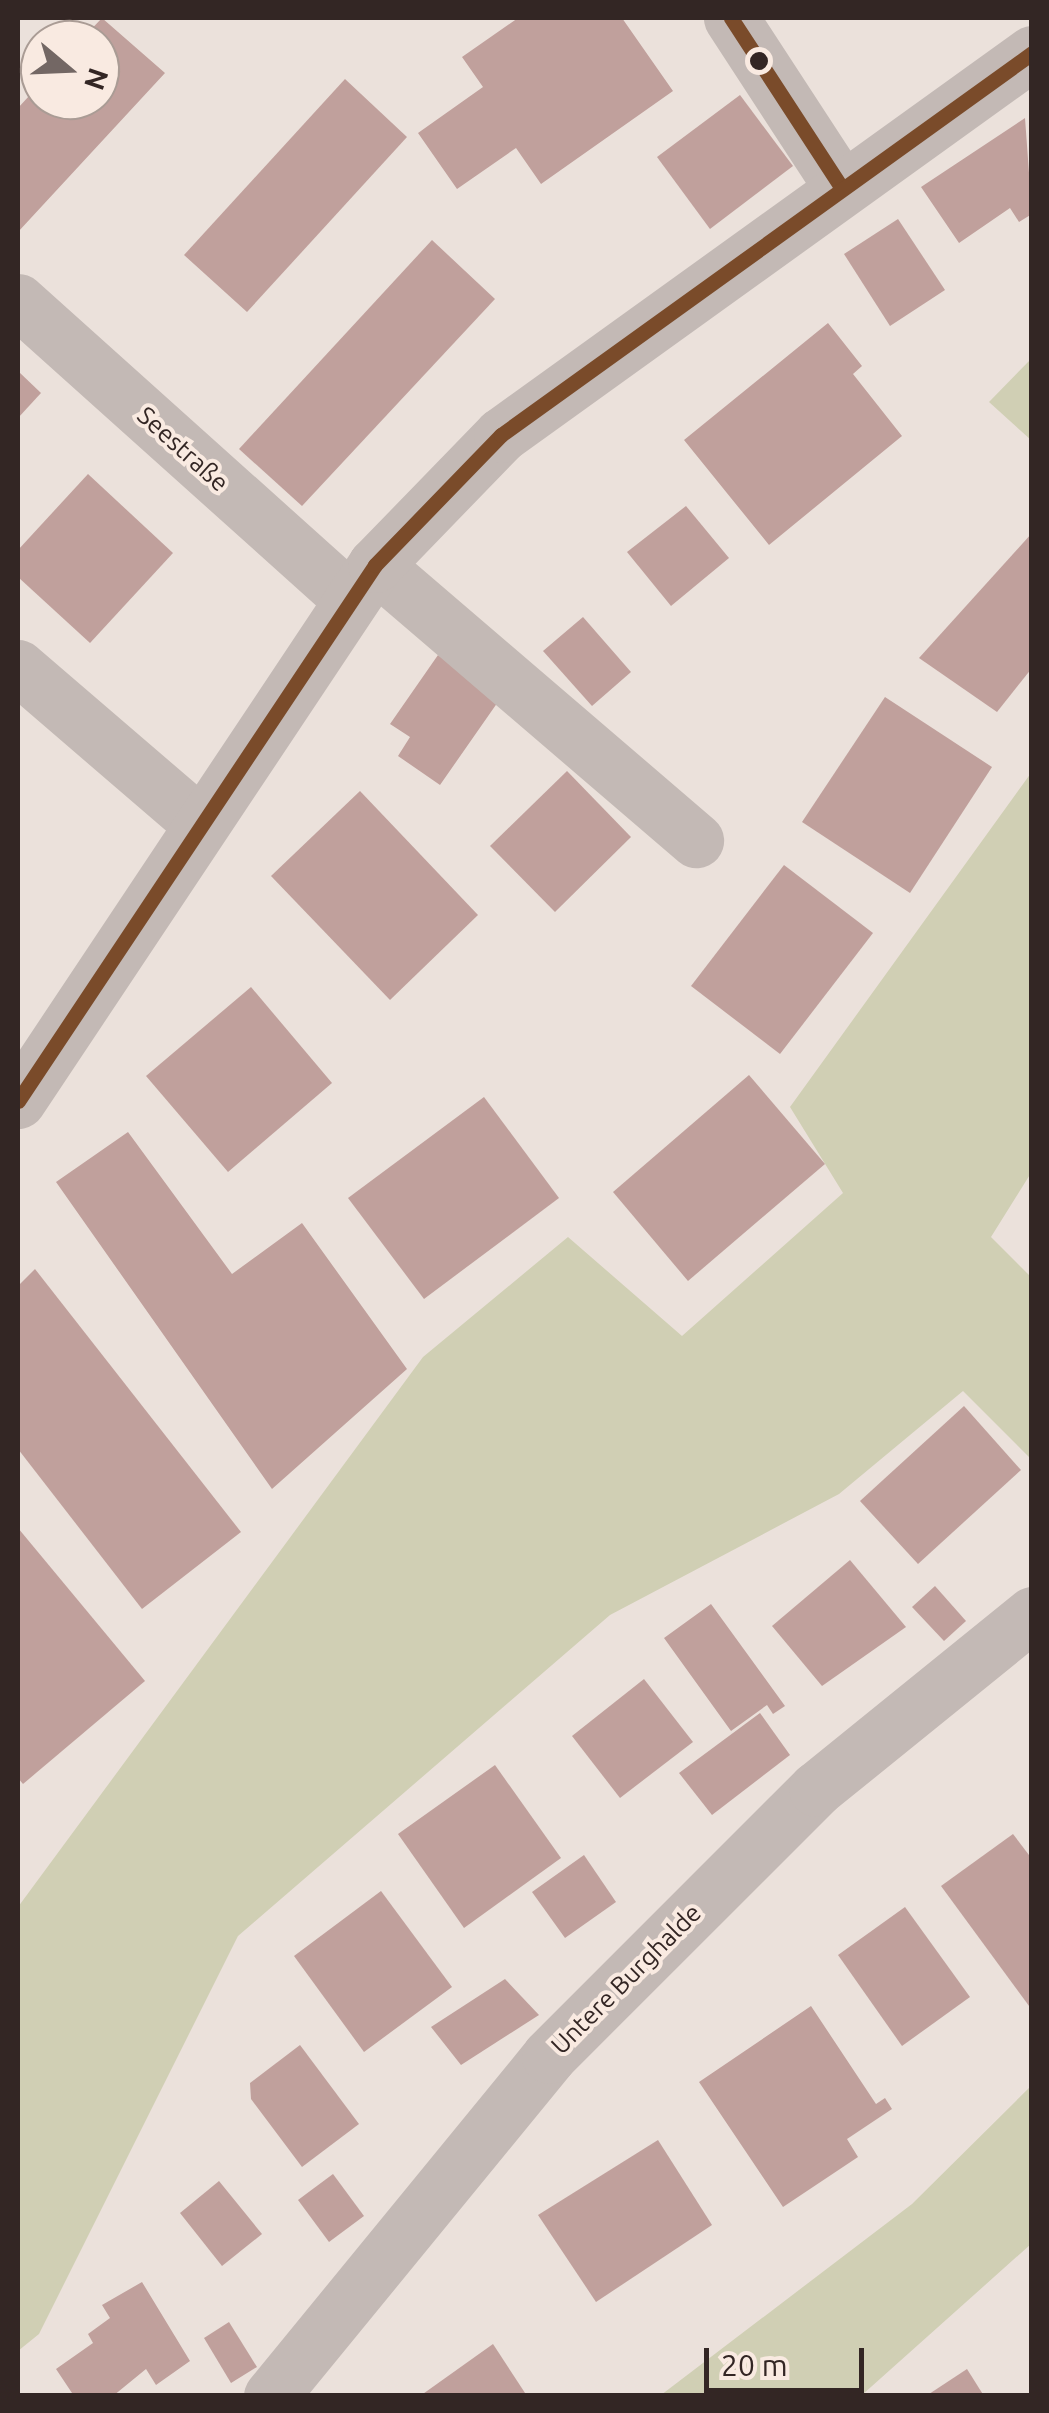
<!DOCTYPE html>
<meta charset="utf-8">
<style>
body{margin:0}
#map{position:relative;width:1049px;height:2413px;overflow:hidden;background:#ebe1db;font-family:Ubuntu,sans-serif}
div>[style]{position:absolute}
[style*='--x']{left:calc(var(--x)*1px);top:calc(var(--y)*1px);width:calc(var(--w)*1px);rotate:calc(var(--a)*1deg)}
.green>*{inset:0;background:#d0cfb4}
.building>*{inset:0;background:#c0a09c}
.minor>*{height:55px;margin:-27.5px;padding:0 27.5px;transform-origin:27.5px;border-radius:27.5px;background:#c3b9b5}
.bus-1>*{height:15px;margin:-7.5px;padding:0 7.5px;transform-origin:7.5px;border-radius:7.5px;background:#7a4b2a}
.dots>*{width:28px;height:28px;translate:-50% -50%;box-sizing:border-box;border:5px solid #f9eae1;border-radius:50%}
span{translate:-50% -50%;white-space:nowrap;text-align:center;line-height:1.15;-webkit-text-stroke:8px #f9eae1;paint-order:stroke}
.street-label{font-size:25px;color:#332624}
.frame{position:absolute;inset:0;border:20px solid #332624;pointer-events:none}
.north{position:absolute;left:20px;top:20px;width:100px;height:100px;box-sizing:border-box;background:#f9eae1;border:2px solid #aa9c95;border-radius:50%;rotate:109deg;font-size:28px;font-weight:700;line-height:40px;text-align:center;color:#332624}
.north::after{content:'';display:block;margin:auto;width:35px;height:45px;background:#736764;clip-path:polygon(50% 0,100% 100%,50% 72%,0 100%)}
.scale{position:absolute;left:704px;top:2348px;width:160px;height:45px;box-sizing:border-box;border:5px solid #332624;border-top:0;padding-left:12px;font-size:30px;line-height:35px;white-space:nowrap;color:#332624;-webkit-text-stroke:8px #f9eae1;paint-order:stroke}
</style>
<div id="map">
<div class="green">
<i style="clip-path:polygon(1031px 359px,1031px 440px,989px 402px)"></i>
<i style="clip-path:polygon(1031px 773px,1031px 1173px,991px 1237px,1031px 1277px,1031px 1459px,963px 1391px,839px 1494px,610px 1615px,238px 1936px,39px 2334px,18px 2351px,18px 1907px,423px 1357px,568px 1237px,682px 1336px,843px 1193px,790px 1107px)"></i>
<i style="clip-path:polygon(1031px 2086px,1031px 2244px,862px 2395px,661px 2395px,912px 2204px)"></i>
</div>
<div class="building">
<i style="clip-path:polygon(102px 18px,165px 73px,18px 232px,18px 108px,40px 84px,40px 100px,100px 100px,100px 40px,81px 40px)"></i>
<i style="clip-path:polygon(518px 18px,622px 18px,673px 91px,541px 184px,516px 148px,457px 189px,418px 133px,483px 87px,462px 57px)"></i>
<i style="clip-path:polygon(345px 79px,407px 137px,247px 312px,184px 255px)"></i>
<i style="clip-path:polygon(740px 95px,793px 166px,710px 229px,657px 157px)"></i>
<i style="clip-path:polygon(1025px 118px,1032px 214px,1019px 222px,1010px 208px,959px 243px,921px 187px)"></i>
<i style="clip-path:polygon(898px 219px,945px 290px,890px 326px,844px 254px)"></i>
<i style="clip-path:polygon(432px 240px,495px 299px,302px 506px,239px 449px)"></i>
<i style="clip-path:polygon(828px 323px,862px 366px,853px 374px,902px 436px,769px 545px,684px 440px)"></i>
<i style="clip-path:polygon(18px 371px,41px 393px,18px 418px)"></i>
<i style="clip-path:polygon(88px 474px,173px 553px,90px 643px,18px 577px,18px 550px)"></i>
<i style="clip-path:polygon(686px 506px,729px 558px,671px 606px,627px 552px)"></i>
<i style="clip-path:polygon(1032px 533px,1032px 668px,997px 712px,919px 658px)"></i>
<i style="clip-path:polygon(583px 617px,631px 672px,592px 706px,543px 651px)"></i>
<i style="clip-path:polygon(438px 655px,500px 699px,440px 785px,398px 756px,410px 737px,390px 724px)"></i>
<i style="clip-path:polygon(885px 697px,992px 767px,910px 893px,802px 822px)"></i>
<i style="clip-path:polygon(567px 771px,631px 837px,555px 912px,490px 846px)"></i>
<i style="clip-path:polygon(360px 791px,478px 915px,390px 1000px,271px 876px)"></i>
<i style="clip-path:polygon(784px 865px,873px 933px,780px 1054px,691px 986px)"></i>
<i style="clip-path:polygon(251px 987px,332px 1083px,228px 1172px,146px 1076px)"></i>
<i style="clip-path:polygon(749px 1075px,825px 1164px,688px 1281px,613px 1192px)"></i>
<i style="clip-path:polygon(484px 1097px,559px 1198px,424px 1299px,348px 1198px)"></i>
<i style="clip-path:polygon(128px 1132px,232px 1274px,302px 1223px,407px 1369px,272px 1489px,56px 1182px)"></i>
<i style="clip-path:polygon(35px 1269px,241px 1532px,142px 1609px,18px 1449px,18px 1286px)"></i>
<i style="clip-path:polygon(964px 1406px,1021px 1470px,918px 1564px,860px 1501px)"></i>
<i style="clip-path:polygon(18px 1528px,145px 1681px,23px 1784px,18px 1778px)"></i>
<i style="clip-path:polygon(850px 1560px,906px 1627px,822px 1686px,772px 1626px)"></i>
<i style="clip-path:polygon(935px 1586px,966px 1621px,944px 1641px,912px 1607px)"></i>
<i style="clip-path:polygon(711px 1604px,785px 1706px,773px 1714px,767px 1705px,731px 1731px,664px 1638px)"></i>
<i style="clip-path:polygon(644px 1679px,693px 1742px,620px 1798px,572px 1736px)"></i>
<i style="clip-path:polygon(760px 1713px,790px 1755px,712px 1815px,679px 1773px)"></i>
<i style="clip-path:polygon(495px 1765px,561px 1858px,464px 1928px,398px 1834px)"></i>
<i style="clip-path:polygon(1013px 1834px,1032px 1859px,1032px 2010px,941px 1886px)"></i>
<i style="clip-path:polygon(584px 1855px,616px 1902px,565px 1938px,532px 1892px)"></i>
<i style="clip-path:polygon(381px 1891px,452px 1987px,364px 2052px,294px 1956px)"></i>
<i style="clip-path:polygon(905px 1907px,970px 1997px,902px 2046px,838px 1955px)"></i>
<i style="clip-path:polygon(505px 1979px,539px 2015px,461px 2065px,431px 2027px)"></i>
<i style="clip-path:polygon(811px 2006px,876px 2104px,885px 2098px,892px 2109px,847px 2139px,858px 2157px,783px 2207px,699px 2082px)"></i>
<i style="clip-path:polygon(300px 2045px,359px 2124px,302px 2167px,251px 2099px,250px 2083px)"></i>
<i style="clip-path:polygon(658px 2140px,712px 2225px,596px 2302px,538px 2215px)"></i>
<i style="clip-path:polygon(333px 2174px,364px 2216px,329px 2242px,298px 2200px)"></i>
<i style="clip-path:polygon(219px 2181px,262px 2234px,222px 2266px,180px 2213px)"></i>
<i style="clip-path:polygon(142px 2282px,190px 2361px,156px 2385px,146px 2369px,113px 2396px,74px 2396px,56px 2369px,93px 2343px,88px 2334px,110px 2318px,102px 2305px)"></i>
<i style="clip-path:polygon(229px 2322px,257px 2367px,231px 2383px,204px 2338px)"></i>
<i style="clip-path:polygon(493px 2344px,527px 2396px,420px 2396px)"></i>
<i style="clip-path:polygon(967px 2369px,984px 2396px,926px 2396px)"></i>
</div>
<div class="minor">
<i style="--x:731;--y:18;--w:203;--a:56.9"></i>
<i style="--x:18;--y:301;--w:445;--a:41.9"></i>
<i style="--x:375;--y:565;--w:423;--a:40.6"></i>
<i style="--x:18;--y:667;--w:238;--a:40.7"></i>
<i style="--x:18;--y:1101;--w:644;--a:-56.33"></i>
<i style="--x:375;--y:565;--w:181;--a:-45.9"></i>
<i style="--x:501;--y:435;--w:654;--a:-35.73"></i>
<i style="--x:271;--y:2396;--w:439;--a:-50.7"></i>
<i style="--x:549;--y:2056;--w:378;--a:-45"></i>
<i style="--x:816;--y:1789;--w:278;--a:-39"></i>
</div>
<div class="bus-1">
<i style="--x:731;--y:18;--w:203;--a:56.9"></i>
<i style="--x:18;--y:1101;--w:644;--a:-56.33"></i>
<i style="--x:375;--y:565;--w:181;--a:-45.9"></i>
<i style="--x:501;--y:435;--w:654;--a:-35.73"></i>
</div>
<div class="dots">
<i style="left:759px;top:61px;background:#332624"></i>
</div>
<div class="street-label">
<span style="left:183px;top:449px;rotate:42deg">Seestraße</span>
<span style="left:626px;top:1979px;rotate:-45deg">Untere Burghalde</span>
</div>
<div class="frame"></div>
<div class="north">N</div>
<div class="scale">20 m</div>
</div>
